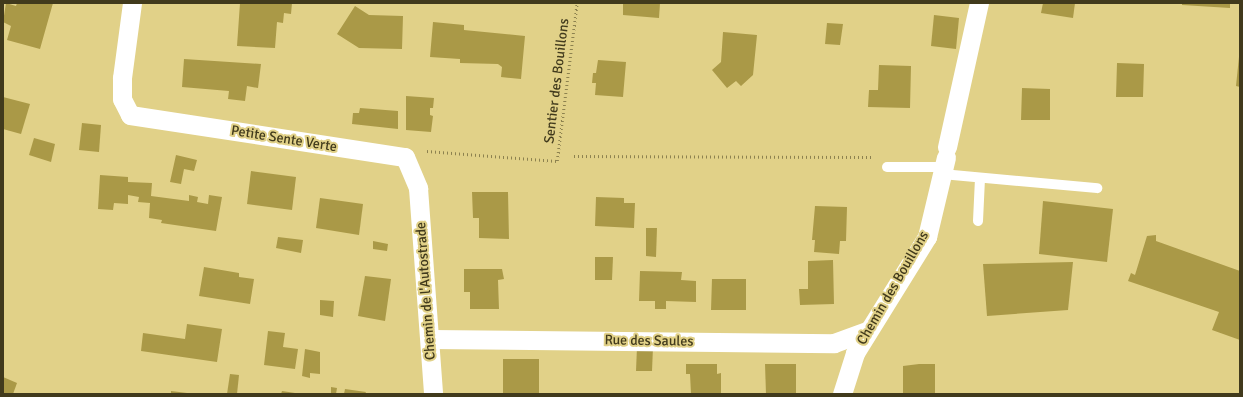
<!DOCTYPE html>
<style>
body{margin:0}
#map{position:relative;width:1243px;height:397px;overflow:hidden;background:#e1d188;font-family:Signika,sans-serif}
div>[style]{position:absolute}
[style*='--x']{left:calc(var(--x)*1px);top:calc(var(--y)*1px);width:calc(var(--w)*1px);rotate:calc(var(--a)*1deg)}
.building>*{inset:0;background:#aa9947}
.path>*{height:2.5px;margin-top:-1.25px;transform-origin:0;background:repeating-linear-gradient(90deg,#8d824f 0 1px,transparent 0 4px)}
.service>*{height:10px;margin:-5px;padding:0 5px;transform-origin:5px;border-radius:5px;background:#fff}
.minor>*{height:19px;margin:-9.5px;padding:0 9.5px;transform-origin:9.5px;border-radius:9.5px;background:#fff}
span{translate:-50% -50%;white-space:nowrap;text-align:center;line-height:1.15;-webkit-text-stroke:4px #e1d188;paint-order:stroke}
.street-label{font-size:14px;color:#413a1c}
.frame{position:absolute;inset:0;border:4px solid #413a1c;pointer-events:none}
</style>
<div id="map">
<div class="building">
<i style="clip-path:polygon(6px 3px,16px 6px,17px 3px,53px 3px,40px 49px,7px 40px,11px 26px,3px 22px)"></i>
<i style="clip-path:polygon(240px 3px,292px 3px,291px 14px,284px 13px,283px 23px,277px 22px,275px 48px,237px 46px)"></i>
<i style="clip-path:polygon(623px 3px,660px 3px,659px 18px,623px 15px)"></i>
<i style="clip-path:polygon(1043px 3px,1075px 3px,1073px 18px,1041px 13px)"></i>
<i style="clip-path:polygon(1182px 3px,1230px 3px,1230px 8px,1182px 5px)"></i>
<i style="clip-path:polygon(355px 6px,369px 15px,403px 16px,402px 49px,359px 48px,337px 34px)"></i>
<i style="clip-path:polygon(934px 15px,959px 18px,956px 49px,931px 46px)"></i>
<i style="clip-path:polygon(433px 22px,464px 25px,464px 30px,525px 36px,521px 79px,501px 77px,502px 67px,498px 64px,460px 63px,460px 59px,430px 57px)"></i>
<i style="clip-path:polygon(827px 23px,843px 24px,840px 45px,825px 44px)"></i>
<i style="clip-path:polygon(723px 32px,757px 35px,753px 75px,741px 86px,736px 81px,727px 88px,712px 70px,721px 62px)"></i>
<i style="clip-path:polygon(1239px 57px,1240px 57px,1240px 87px,1236px 86px)"></i>
<i style="clip-path:polygon(184px 59px,261px 64px,258px 88px,247px 86px,245px 101px,228px 99px,229px 91px,182px 87px)"></i>
<i style="clip-path:polygon(598px 60px,626px 62px,623px 97px,595px 95px,596px 83px,592px 83px,593px 73px,596px 73px)"></i>
<i style="clip-path:polygon(1117px 63px,1144px 64px,1143px 97px,1116px 97px)"></i>
<i style="clip-path:polygon(879px 65px,911px 66px,910px 108px,868px 107px,869px 90px,878px 90px)"></i>
<i style="clip-path:polygon(1022px 88px,1050px 89px,1050px 120px,1021px 120px)"></i>
<i style="clip-path:polygon(406px 96px,434px 98px,433px 108px,430px 108px,430px 115px,433px 116px,431px 132px,406px 130px)"></i>
<i style="clip-path:polygon(3px 97px,30px 104px,21px 134px,3px 129px)"></i>
<i style="clip-path:polygon(360px 108px,398px 111px,398px 129px,352px 124px,353px 113px,359px 113px)"></i>
<i style="clip-path:polygon(82px 123px,101px 125px,99px 152px,79px 150px)"></i>
<i style="clip-path:polygon(34px 138px,55px 144px,51px 162px,29px 155px)"></i>
<i style="clip-path:polygon(176px 155px,197px 160px,194px 171px,184px 169px,181px 184px,170px 182px)"></i>
<i style="clip-path:polygon(251px 171px,296px 177px,292px 210px,247px 204px)"></i>
<i style="clip-path:polygon(100px 175px,128px 177px,128px 182px,152px 183px,151px 196px,189px 201px,189px 195px,198px 197px,197px 202px,208px 204px,209px 195px,222px 197px,216px 231px,161px 223px,162px 220px,149px 218px,150px 203px,138px 202px,139px 197px,128px 195px,128px 204px,114px 203px,113px 210px,98px 209px)"></i>
<i style="clip-path:polygon(472px 192px,508px 192px,509px 239px,479px 238px,479px 218px,473px 218px)"></i>
<i style="clip-path:polygon(596px 197px,624px 198px,624px 203px,635px 203px,634px 228px,595px 226px)"></i>
<i style="clip-path:polygon(320px 198px,363px 204px,359px 235px,316px 228px)"></i>
<i style="clip-path:polygon(1043px 201px,1113px 209px,1107px 262px,1039px 254px)"></i>
<i style="clip-path:polygon(815px 206px,847px 207px,846px 241px,840px 241px,839px 254px,814px 252px,815px 240px,812px 240px)"></i>
<i style="clip-path:polygon(646px 228px,657px 228px,656px 257px,646px 256px)"></i>
<i style="clip-path:polygon(1156px 235px,1156px 241px,1240px 271px,1240px 340px,1212px 330px,1219px 312px,1128px 281px,1131px 273px,1135px 275px,1147px 236px)"></i>
<i style="clip-path:polygon(278px 237px,303px 240px,301px 253px,276px 248px)"></i>
<i style="clip-path:polygon(373px 241px,388px 244px,387px 251px,373px 249px)"></i>
<i style="clip-path:polygon(595px 257px,613px 257px,612px 280px,595px 280px)"></i>
<i style="clip-path:polygon(833px 260px,834px 304px,800px 305px,799px 289px,808px 289px,808px 261px)"></i>
<i style="clip-path:polygon(1073px 262px,1068px 310px,987px 316px,983px 264px)"></i>
<i style="clip-path:polygon(204px 267px,239px 273px,239px 277px,254px 279px,250px 304px,199px 296px)"></i>
<i style="clip-path:polygon(464px 269px,502px 269px,504px 279px,498px 280px,499px 309px,470px 309px,470px 292px,464px 292px)"></i>
<i style="clip-path:polygon(640px 271px,682px 272px,681px 280px,696px 281px,696px 302px,666px 301px,666px 309px,655px 309px,655px 301px,639px 301px)"></i>
<i style="clip-path:polygon(365px 276px,391px 279px,385px 321px,358px 316px)"></i>
<i style="clip-path:polygon(712px 279px,746px 279px,746px 310px,711px 310px)"></i>
<i style="clip-path:polygon(320px 300px,334px 301px,333px 317px,320px 315px)"></i>
<i style="clip-path:polygon(187px 324px,222px 329px,217px 362px,141px 351px,143px 333px,185px 339px)"></i>
<i style="clip-path:polygon(268px 331px,285px 333px,283px 347px,298px 349px,295px 369px,264px 365px)"></i>
<i style="clip-path:polygon(637px 347px,653px 347px,652px 371px,636px 371px)"></i>
<i style="clip-path:polygon(305px 349px,320px 352px,320px 374px,310px 373px,310px 378px,302px 376px)"></i>
<i style="clip-path:polygon(503px 359px,539px 359px,539px 394px,503px 394px)"></i>
<i style="clip-path:polygon(686px 364px,717px 364px,717px 374px,721px 373px,721px 394px,691px 394px,690px 374px,686px 374px)"></i>
<i style="clip-path:polygon(765px 364px,796px 364px,796px 394px,766px 394px)"></i>
<i style="clip-path:polygon(919px 364px,935px 364px,935px 394px,903px 394px,903px 366px)"></i>
<i style="clip-path:polygon(230px 374px,239px 375px,237px 394px,227px 394px)"></i>
<i style="clip-path:polygon(3px 377px,17px 383px,13px 394px,3px 394px)"></i>
<i style="clip-path:polygon(331px 387px,337px 388px,336px 394px,331px 394px)"></i>
<i style="clip-path:polygon(345px 389px,366px 392px,365px 394px,344px 394px)"></i>
<i style="clip-path:polygon(171px 391px,187px 393px,187px 394px,171px 394px)"></i>
<i style="clip-path:polygon(282px 391px,295px 393px,295px 394px,281px 394px)"></i>
</div>
<div class="path">
<i style="--x:427;--y:151;--w:130;--a:4.4"></i>
<i style="--x:557;--y:161;--w:159;--a:-82.8"></i>
<i style="--x:574;--y:156;--w:299;--a:0.2"></i>
</div>
<div class="service">
<i style="--x:887;--y:167;--w:56;--a:0"></i>
<i style="--x:942;--y:174;--w:156;--a:5.2"></i>
<i style="--x:978;--y:221;--w:43;--a:-87.3"></i>
</div>
<div class="minor">
<i style="--x:132;--y:3;--w:76;--a:97.6"></i>
<i style="--x:122;--y:78;--w:21;--a:90"></i>
<i style="--x:122;--y:99;--w:18;--a:63"></i>
<i style="--x:130;--y:115;--w:278;--a:8.7"></i>
<i style="--x:405;--y:157;--w:34;--a:67"></i>
<i style="--x:418;--y:188;--w:207;--a:85.8"></i>
<i style="--x:947;--y:147;--w:148;--a:-77.5"></i>
<i style="--x:430;--y:339;--w:404;--a:0.6"></i>
<i style="--x:834;--y:343;--w:35;--a:-20"></i>
<i style="--x:842;--y:394;--w:43;--a:-72.4"></i>
<i style="--x:855;--y:353;--w:137;--a:-58.2"></i>
<i style="--x:927;--y:237;--w:82;--a:-76.6"></i>
</div>
<div class="street-label">
<span style="left:557px;top:81px;rotate:-83deg">Sentier des Bouillons</span>
<span style="left:284px;top:139px;rotate:9deg">Petite Sente Verte</span>
<span style="left:893px;top:288px;rotate:-60deg">Chemin des Bouillons</span>
<span style="left:426px;top:291px;rotate:-94deg">Chemin de l'Autostrade</span>
<span style="left:649px;top:341px;rotate:1deg">Rue des Saules</span>
</div>
<div class="frame"></div>
</div>
